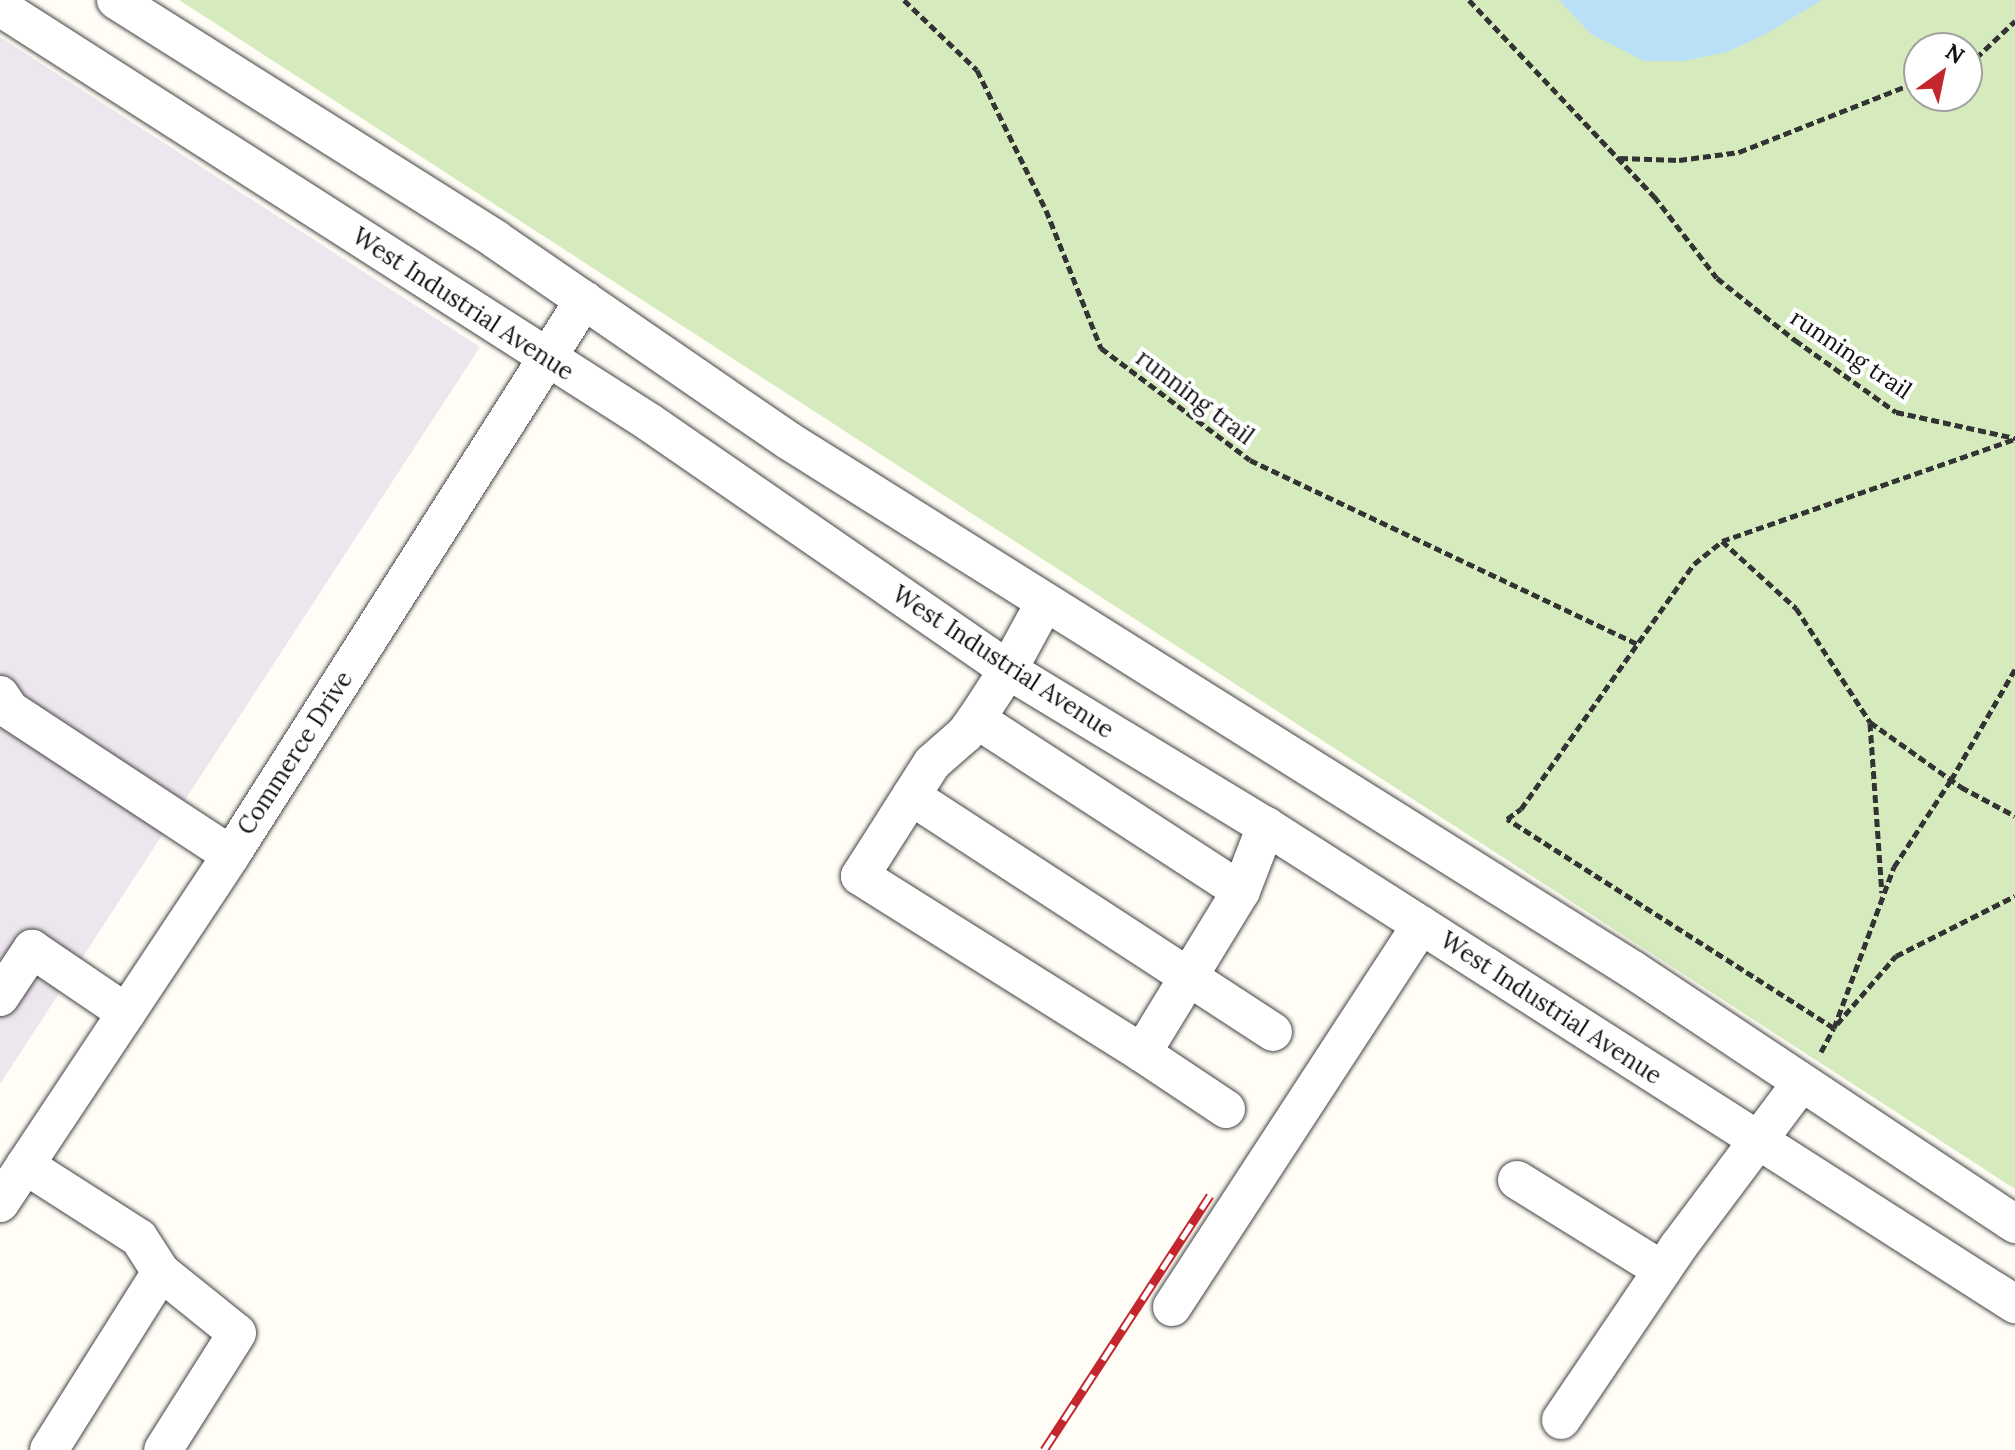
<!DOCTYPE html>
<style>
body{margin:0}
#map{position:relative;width:2015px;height:1450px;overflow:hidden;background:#fffdf5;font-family:Lora,serif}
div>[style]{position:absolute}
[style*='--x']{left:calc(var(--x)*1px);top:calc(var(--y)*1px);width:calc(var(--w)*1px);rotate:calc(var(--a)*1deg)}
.industrial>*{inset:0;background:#eee6ef}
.green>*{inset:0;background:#d5ebbd}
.water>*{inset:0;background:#b9e0f7}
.path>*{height:5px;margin-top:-2.5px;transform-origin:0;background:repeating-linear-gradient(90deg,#333 0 8px,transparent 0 12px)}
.roads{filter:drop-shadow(0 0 2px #444) drop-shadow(0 0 2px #444)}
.minor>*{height:38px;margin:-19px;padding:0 19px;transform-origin:19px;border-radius:19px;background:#fff}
.rail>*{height:9px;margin-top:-4.5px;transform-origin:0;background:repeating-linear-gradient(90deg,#fff 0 18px,#c4262e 0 36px);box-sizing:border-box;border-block:2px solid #c4262e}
span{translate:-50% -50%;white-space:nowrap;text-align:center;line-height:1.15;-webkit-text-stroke:8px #fff;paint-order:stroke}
.street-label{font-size:24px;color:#111}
.north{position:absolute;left:1903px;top:32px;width:80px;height:80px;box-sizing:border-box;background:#fff;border:2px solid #a0a0a0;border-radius:50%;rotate:33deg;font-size:22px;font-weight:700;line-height:32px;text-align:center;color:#111}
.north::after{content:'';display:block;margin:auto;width:28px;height:36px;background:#c4262e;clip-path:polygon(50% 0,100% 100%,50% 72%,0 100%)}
</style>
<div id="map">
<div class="industrial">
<i style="clip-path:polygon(0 37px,480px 347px,0 1084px)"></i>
</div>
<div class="green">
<i style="clip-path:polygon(evenodd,179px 0,2015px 0,2015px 1189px,179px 0,1919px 48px,1967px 48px,1967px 96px,1919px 96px,1919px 48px)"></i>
</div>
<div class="water">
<i style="clip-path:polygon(1559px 0,1822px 0,1764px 35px,1727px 52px,1684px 61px,1644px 61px,1591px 34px)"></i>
</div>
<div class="path">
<i style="--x:904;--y:0;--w:101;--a:43.8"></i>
<i style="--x:977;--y:70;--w:156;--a:63.8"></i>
<i style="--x:1046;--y:210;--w:149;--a:68.3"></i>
<i style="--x:1101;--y:348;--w:186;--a:36.9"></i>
<i style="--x:1250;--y:460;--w:429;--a:25.4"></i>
<i style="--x:1469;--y:0;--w:270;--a:46.7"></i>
<i style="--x:1654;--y:196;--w:103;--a:52.5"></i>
<i style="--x:1717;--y:278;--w:100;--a:38.5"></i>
<i style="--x:1795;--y:340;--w:124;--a:35.5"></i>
<i style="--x:1896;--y:412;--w:122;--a:12.3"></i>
<i style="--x:1967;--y:61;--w:9;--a:-18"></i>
<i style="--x:1976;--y:58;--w:54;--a:-43.5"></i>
<i style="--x:1620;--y:158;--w:59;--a:1.9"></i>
<i style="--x:1679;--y:160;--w:61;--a:-7.6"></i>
<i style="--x:1739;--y:152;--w:193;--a:-21.5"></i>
<i style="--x:1722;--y:541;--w:100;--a:42.2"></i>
<i style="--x:1796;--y:608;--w:136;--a:57"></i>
<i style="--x:1870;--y:722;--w:112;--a:35.5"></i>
<i style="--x:1961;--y:787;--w:61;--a:28.2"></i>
<i style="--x:1870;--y:723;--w:170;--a:86"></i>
<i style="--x:1837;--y:1024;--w:90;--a:-49.1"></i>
<i style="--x:1896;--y:956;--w:133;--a:-26.8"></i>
<i style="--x:1834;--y:1028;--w:172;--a:-69.6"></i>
<i style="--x:1894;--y:867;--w:104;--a:-56.8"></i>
<i style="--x:1951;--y:780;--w:128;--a:-60"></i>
<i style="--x:1821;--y:1052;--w:27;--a:-62"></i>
<i style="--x:1834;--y:1028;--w:388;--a:-147.4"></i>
<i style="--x:1507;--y:819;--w:17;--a:-36"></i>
<i style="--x:1521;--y:809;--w:300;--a:-54.8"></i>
<i style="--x:1694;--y:564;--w:36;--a:-39"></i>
<i style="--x:1722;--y:541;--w:310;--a:-19.2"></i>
</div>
<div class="roads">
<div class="minor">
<i style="--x:116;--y:0;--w:448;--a:32.2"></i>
<i style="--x:495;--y:239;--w:357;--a:34.5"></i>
<i style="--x:789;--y:441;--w:996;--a:32.08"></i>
<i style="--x:1633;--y:970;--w:459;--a:33.6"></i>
<i style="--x:0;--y:7;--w:770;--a:32.6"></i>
<i style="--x:649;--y:422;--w:436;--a:34.6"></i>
<i style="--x:1008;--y:670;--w:301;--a:31.2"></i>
<i style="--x:1266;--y:826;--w:889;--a:32.55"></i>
<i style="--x:1045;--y:602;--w:77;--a:118.6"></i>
<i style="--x:1008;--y:670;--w:59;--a:123.1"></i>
<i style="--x:976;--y:719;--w:19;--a:126"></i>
<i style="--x:965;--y:734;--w:44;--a:138.7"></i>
<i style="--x:932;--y:763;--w:134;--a:122.5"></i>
<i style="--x:860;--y:876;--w:333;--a:32.1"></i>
<i style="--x:1142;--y:1053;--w:190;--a:-58.6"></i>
<i style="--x:1241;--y:891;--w:70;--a:-69"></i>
<i style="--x:0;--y:695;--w:18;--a:56"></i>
<i style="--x:10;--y:710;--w:264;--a:33.3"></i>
<i style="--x:976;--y:719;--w:316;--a:33"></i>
<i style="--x:911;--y:796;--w:432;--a:33.1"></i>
<i style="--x:0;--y:997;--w:58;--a:-56.3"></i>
<i style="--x:32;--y:949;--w:114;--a:34.2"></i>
<i style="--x:1142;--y:1053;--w:101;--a:33.7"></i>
<i style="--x:25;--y:1165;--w:135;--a:32.6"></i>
<i style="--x:139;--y:1238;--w:40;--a:57.1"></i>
<i style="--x:161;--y:1272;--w:210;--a:122.2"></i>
<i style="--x:1517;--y:1180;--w:171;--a:31.8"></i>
<i style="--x:0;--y:1203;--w:418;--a:-56.4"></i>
<i style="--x:231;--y:855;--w:658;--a:-57.54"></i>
<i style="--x:161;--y:1272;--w:97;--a:38.8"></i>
<i style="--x:237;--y:1333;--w:138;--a:122.3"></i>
<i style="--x:1172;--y:1307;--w:456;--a:-56.9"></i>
<i style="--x:1561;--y:1420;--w:209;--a:-55.9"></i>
<i style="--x:1678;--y:1247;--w:205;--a:-53.1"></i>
</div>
</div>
<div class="rail">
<i style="--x:1044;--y:1450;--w:304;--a:-56.9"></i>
</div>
<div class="street-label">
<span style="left:463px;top:304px;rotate:33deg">West Industrial Avenue</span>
<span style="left:1851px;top:354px;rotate:34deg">running trail</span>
<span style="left:1195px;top:397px;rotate:37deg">running trail</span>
<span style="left:1003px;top:662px;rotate:33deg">West Industrial Avenue</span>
<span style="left:295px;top:753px;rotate:-57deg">Commerce Drive</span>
<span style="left:1551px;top:1008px;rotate:33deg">West Industrial Avenue</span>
</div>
<div class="north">N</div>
</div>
